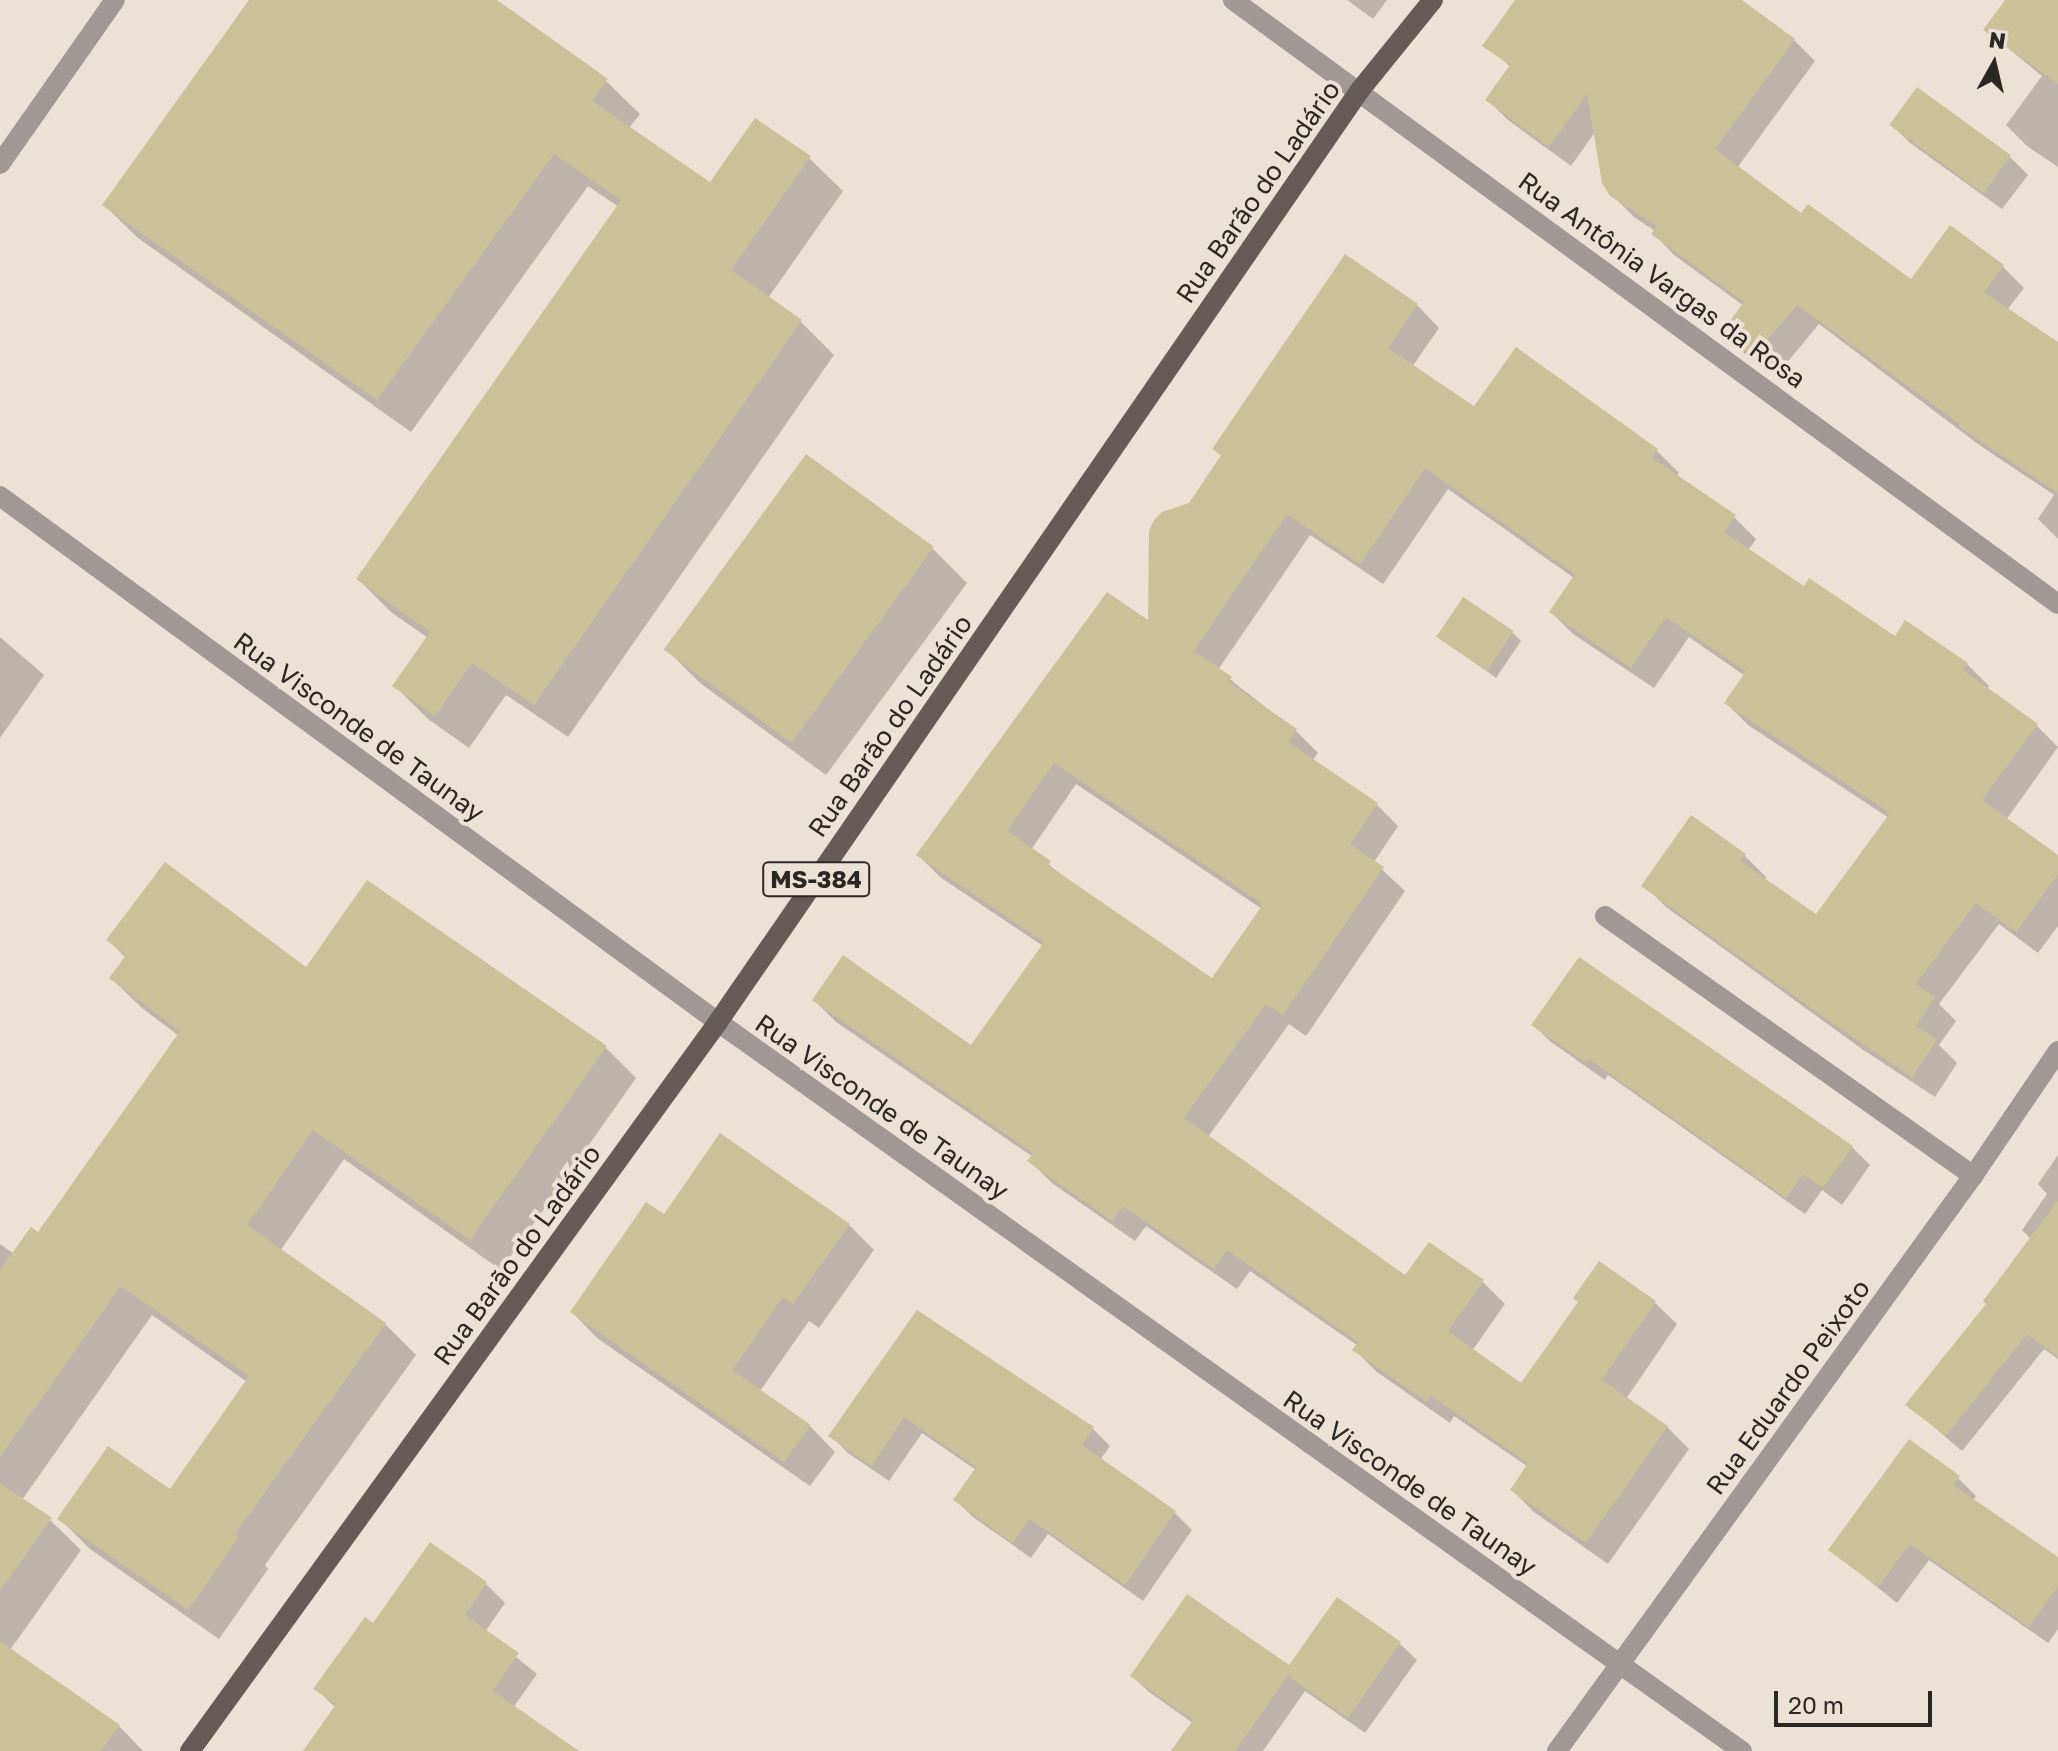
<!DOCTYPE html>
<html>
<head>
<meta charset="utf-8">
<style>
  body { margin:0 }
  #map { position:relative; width:2058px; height:1751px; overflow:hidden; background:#ece1d5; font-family:"Golos Text",sans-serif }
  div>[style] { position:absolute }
  .shadow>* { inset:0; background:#0003 }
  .building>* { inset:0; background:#cbc199; transform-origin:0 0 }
  .minor>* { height:20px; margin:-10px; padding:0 10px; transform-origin:10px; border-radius:10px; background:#9f9895 }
  .tertiary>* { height:20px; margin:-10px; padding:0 10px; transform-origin:10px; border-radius:10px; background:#9f9895 }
  .primary>* { height:20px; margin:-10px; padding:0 10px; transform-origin:10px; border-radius:10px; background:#665b56 }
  span { translate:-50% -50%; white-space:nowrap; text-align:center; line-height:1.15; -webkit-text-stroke:8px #ece1d5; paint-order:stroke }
  .shield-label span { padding:2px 6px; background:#ece1d5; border:2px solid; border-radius:6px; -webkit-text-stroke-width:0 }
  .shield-label { font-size:24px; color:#2b2723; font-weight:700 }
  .street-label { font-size:26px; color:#2b2723 }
  .north { position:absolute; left:1954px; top:24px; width:80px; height:80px; -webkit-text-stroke:6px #ece1d5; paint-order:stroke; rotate:8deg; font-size:22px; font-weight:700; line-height:32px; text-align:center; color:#2b2723 }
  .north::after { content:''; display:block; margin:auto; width:28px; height:36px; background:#2b2723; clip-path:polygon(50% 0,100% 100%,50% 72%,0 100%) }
  .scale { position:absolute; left:1774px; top:1691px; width:158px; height:36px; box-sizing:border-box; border:4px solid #2b2723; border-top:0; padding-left:10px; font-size:24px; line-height:28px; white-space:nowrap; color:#2b2723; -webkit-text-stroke:6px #ece1d5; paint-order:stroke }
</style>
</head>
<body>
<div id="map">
  <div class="shadow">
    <div style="clip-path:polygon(252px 0,493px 0,606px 81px,640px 114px,629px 128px,711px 185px,809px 158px,843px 191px,768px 298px,801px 322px,834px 355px,568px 737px,506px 695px,469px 748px,428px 719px,395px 686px,428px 638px,391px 612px,358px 579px,619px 207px,588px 186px,411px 432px,138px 238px,104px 205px)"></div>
    <div style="clip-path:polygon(1347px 0,1387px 0,1373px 19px)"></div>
    <div style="clip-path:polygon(1538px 0,1739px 0,1794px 40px,1815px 61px,1737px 168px,1802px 216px,1911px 282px,1951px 228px,2003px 267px,2024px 288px,2007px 310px,2058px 344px,2058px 539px,2038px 519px,2054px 495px,1982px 447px,1819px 324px,1776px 376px,1745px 354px,1724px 333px,1744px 306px,1674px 255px,1654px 234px,1655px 231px,1634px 217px,1612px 195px,1595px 132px,1571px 166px,1508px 120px,1487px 99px,1511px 68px,1498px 55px)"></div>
    <div style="clip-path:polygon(2008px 0,2058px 0,2058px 167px,2027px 146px,2006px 125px,2042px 76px,1986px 30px)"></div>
    <div style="clip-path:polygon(1892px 125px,2010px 157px,2028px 175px,2002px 209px,1910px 143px)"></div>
    <div style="clip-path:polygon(evenodd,1417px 305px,1439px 328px,1412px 367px,1474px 409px,1517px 350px,1657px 451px,1679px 473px,1676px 477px,1734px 517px,1756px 539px,1748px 551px,1804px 589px,1895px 638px,1967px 664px,1989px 686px,1987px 690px,2037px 726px,2058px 747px,2006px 820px,2058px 858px,2058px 926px,2038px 953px,1999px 924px,1939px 1004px,1956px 1021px,1939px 1045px,1957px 1063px,1935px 1097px,1862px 1049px,1666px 907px,1644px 885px,1744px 855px,1766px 877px,1764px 881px,1816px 917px,1889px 818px,1748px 725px,1726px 703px,1745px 676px,1689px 637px,1654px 688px,1573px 634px,1551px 612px,1574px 578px,1448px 489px,1383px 584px,1310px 535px,1218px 670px,1296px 731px,1318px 753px,1312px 761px,1376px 804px,1398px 826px,1374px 862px,1405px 891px,1306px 1036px,1289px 1024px,1208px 1137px,1406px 1278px,1429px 1244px,1483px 1282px,1505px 1304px,1472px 1351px,1522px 1386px,1654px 1302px,1677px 1324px,1626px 1399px,1667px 1427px,1689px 1449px,1608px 1564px,1534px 1512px,1512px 1490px,1528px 1467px,1454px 1416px,1450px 1423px,1377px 1372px,1355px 1350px,1358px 1346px,1250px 1271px,1237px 1289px,1146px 1226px,1135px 1241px,1052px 1183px,1030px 1161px,1033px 1157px,836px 1022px,814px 1000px,972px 1048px,1043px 946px,940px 877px,918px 855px,1150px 623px,1190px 505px,1223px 457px,1214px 449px,1417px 305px,1076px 784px,1262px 909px,1213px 981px,1071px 883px,1031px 850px,1076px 784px)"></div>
    <div style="clip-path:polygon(807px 457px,933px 549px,967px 583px,826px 775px,700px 683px,665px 648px)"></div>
    <div style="clip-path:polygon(1513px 633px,1521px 641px,1496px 678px,1439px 637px)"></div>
    <div style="clip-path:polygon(0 637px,44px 675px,0 738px)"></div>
    <div style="clip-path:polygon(108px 940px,306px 970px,606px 1048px,636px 1078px,501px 1270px,344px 1159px,280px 1251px,385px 1324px,416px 1355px,265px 1565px,268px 1569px,219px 1639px,90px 1549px,60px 1519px,170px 1492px,247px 1382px,152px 1315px,22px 1500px,50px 1520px,81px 1550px,10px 1650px,119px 1726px,143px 1751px,0 1751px,0 1244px,14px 1254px,38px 1235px,179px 1036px,142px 1008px,111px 978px,126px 958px)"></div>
    <div style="clip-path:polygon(1533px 1024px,1852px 1147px,1870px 1165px,1842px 1205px,1822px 1190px,1805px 1214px,1608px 1075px,1605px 1080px,1551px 1042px)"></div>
    <div style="clip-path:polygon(2058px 1155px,2058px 1359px,2044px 1349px,1962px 1451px,1908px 1405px,1988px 1304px,2031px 1239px,2022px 1230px,2047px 1194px,2038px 1184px)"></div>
    <div style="clip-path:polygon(664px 1217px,849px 1225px,874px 1250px,819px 1328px,809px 1321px,760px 1391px,810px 1426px,835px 1452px,810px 1486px,597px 1338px,572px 1312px)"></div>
    <div style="clip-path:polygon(918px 1313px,1093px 1429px,1110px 1446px,1100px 1460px,1175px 1513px,1192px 1530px,1143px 1601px,1048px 1534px,1031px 1558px,973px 1517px,955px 1500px,976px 1470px,922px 1433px,889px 1481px,848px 1453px,831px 1436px)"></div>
    <div style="clip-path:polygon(1958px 1478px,1976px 1496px,1973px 1501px,2058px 1560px,2058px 1629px,2048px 1643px,1929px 1560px,1897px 1603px,1831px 1550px)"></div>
    <div style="clip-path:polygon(430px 1545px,486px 1584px,505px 1603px,485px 1632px,537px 1674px,513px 1708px,576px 1751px,305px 1751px,336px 1708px,316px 1689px,373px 1625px)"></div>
    <div style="clip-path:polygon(1338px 1600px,1400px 1644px,1417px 1660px,1365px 1733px,1305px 1691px,1263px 1751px,1183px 1751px,1193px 1723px,1149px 1692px,1132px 1676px,1290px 1668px)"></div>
  </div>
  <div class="building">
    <div style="clip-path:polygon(249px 0,497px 0,608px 79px,592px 101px,710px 182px,755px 118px,811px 156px,731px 270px,802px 320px,534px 705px,472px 663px,435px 716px,392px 686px,430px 632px,356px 579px,621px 200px,554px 154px,377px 400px,102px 205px)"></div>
    <div style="clip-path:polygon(1515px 0,1742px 0,1795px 39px,1715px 149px,1801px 213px,1808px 204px,1911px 279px,1950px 225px,2004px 265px,1984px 292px,2058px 342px,2058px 493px,1958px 426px,1960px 424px,1797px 305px,1754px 356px,1721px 333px,1744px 302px,1651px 234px,1657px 226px,1610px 196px,1602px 183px,1587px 94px,1549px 147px,1485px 100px,1510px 65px,1482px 46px)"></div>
    <div style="clip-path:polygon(2005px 0,2058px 0,2058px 84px,1983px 30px)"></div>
    <div style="left:1917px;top:87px;width:116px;height:47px;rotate:36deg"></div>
    <div style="clip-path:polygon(evenodd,1345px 254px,1418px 304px,1388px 348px,1474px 406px,1516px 347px,1658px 449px,1652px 458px,1736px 515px,1724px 532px,1804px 586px,1809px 578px,1895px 636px,1905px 620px,1968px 663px,1963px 670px,2038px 724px,1982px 800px,2058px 855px,2058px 874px,2016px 932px,1976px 903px,1916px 984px,1935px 997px,1916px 1026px,1937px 1040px,1912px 1077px,1838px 1027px,1641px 886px,1691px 815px,1746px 854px,1740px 861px,1816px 914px,1890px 813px,1724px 703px,1746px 671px,1666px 617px,1631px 668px,1549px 612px,1575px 574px,1425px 468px,1360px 564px,1287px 514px,1194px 651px,1232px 677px,1228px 682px,1297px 729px,1288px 742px,1378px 803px,1350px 844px,1384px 867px,1283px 1015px,1266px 1004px,1184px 1118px,1405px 1275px,1429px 1242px,1484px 1280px,1448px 1331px,1521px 1383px,1578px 1302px,1573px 1298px,1599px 1261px,1656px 1301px,1602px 1380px,1668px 1426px,1586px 1543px,1510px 1490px,1528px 1463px,1431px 1396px,1427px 1402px,1352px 1350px,1358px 1342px,1227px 1250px,1214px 1269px,1123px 1206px,1112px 1221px,1027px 1161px,1033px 1153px,812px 1000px,843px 955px,971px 1045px,1044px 942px,916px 855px,1107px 592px,1148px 620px,1149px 531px,1154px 520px,1162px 512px,1189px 503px,1221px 455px,1212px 449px,1345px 254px,1054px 763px,1263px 904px,1212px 978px,1048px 865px,1051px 861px,1007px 831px,1054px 763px)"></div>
    <div style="left:806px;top:454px;width:158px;height:242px;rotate:36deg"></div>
    <div style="left:1463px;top:597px;width:61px;height:48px;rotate:34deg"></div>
    <div style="clip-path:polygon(165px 862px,306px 967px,367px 880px,607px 1046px,470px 1240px,313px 1130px,247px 1225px,386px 1323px,235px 1534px,239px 1537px,188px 1610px,57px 1519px,108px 1446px,170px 1489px,249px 1376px,121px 1286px,0 1457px,0 1270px,31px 1227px,38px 1232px,180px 1031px,109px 978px,126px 955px,106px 940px)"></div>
    <div style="clip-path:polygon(1579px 957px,1853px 1146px,1823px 1188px,1803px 1174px,1786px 1198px,1589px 1059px,1586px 1063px,1531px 1025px)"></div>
    <div style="clip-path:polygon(720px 1133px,850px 1224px,793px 1304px,783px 1297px,732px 1370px,811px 1425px,784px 1462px,570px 1312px,646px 1202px,664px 1214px)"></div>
    <div style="clip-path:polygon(2058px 1200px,2058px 1357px,2027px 1334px,1946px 1436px,1905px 1405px,1986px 1304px,1983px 1301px)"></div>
    <div style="clip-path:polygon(917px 1310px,1094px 1427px,1082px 1445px,1176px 1511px,1125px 1585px,1030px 1519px,1013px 1543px,953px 1500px,976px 1467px,904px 1417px,871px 1466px,828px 1436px)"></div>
    <div style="clip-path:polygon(1909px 1439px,1960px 1476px,1953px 1485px,2058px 1557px,2058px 1586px,2029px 1627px,1910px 1544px,1878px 1587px,1828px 1550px)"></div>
    <div style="clip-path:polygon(0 1483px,52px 1518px,0 1591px)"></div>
    <div style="clip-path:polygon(430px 1542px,487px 1582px,465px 1615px,519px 1653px,493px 1691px,579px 1751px,303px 1751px,336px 1704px,313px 1689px,365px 1617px,373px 1623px)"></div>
    <div style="clip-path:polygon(1187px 1594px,1289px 1665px,1337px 1597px,1401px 1642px,1348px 1718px,1288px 1676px,1235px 1751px,1171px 1751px,1193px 1720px,1130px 1676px)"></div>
    <div style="clip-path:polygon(0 1641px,120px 1725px,101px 1751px,0 1751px)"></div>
  </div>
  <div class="minor">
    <div style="left:1233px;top:0;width:1022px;rotate:36.21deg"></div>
    <div style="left:0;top:164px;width:200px;rotate:-55deg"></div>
    <div style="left:1605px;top:916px;width:451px;rotate:35.2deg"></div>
    <div style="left:718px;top:1022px;width:1257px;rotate:35.45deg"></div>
    <div style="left:1557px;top:1751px;width:710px;rotate:-54.12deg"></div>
    <div style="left:1973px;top:1176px;width:151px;rotate:-55.8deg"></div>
  </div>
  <div class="tertiary">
    <div style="left:0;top:496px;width:890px;rotate:36.23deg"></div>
  </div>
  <div class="primary">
    <div style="left:190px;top:1751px;width:900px;rotate:-54.08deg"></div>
    <div style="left:718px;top:1022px;width:1132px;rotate:-55.44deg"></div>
    <div style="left:1360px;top:90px;width:116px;rotate:-51deg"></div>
  </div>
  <div class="shield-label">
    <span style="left:816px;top:879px">MS-384</span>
  </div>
  <div class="street-label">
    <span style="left:1258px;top:192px;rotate:-55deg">Rua Barão do Ladário</span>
    <span style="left:1662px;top:280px;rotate:36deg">Rua Antônia Vargas da Rosa</span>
    <span style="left:890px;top:726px;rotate:-55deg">Rua Barão do Ladário</span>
    <span style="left:359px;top:727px;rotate:36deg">Rua Visconde de Taunay</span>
    <span style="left:882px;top:1107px;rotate:35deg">Rua Visconde de Taunay</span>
    <span style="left:517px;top:1255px;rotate:-54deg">Rua Barão do Ladário</span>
    <span style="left:1788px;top:1387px;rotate:-54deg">Rua Eduardo Peixoto</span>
    <span style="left:1410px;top:1483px;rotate:35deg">Rua Visconde de Taunay</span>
  </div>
  <div class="north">N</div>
  <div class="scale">20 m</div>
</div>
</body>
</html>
